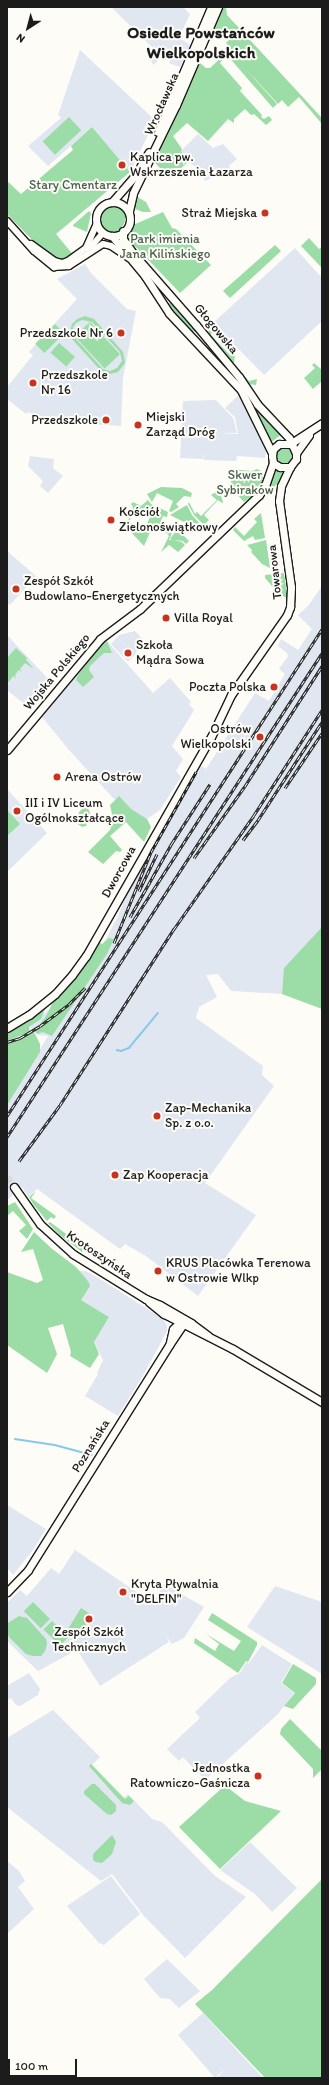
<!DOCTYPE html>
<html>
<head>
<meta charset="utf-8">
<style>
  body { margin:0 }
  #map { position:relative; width:329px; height:2085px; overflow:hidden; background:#fdfcf7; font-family:Itim,sans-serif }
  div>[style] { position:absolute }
  .built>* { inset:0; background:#e0e7f1 }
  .green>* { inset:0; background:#9cdca6; transform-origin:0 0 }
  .round { border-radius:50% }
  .stream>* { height:1.5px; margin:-0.75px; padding:0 0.75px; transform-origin:0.75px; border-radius:0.75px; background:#88c8e9 }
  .primary-tunnel>* { height:7px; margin-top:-3.5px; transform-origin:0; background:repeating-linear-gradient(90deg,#dbdad6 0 7px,transparent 0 10.5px) }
  .roads { filter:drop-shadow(1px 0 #1c1c1c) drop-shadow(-1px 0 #1c1c1c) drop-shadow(0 1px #1c1c1c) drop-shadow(0 -1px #1c1c1c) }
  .tertiary>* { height:6px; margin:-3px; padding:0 3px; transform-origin:3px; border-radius:3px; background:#fdfcf7 }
  .secondary>* { height:7px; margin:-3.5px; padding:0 3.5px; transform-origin:3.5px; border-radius:3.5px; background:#fdfcf7 }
  .secondary>.ring { margin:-3.5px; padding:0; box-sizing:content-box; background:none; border:7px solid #fdfcf7; border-radius:50% }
  .primary>* { height:7px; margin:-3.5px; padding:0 3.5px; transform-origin:3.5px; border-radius:3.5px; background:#fdfcf7 }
  .rail>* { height:3px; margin-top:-1.5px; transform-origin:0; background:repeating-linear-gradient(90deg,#fdfcf7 0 4.5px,#1c1c1c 0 9px); box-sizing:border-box; border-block:1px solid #1c1c1c }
  .dots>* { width:11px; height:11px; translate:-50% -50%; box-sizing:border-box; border:2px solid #fdfcf7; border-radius:50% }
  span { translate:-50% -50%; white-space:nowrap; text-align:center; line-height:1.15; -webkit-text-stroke:4px #fdfcf7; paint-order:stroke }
  .street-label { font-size:13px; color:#1c1c1c }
  .poi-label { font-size:13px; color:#1c1c1c }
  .left { translate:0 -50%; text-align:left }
  .right { translate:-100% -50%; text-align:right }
  .park-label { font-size:13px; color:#495f4c }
  .district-label { font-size:17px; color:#1c1c1c; font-weight:700 }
  .frame { position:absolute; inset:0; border:8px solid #1c1c1c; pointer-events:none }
  .north { position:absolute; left:8px; top:8px; width:40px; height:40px; -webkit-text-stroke:3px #fdfcf7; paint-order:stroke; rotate:216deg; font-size:11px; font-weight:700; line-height:16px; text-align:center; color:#1c1c1c }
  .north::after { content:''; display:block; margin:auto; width:14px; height:18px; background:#1c1c1c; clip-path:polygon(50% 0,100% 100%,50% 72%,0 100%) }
  .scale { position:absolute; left:8px; top:2059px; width:69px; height:18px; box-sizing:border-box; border:2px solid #1c1c1c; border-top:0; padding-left:5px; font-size:12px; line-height:14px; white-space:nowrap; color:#1c1c1c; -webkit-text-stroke:3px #fdfcf7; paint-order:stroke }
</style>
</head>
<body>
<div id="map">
  <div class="built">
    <div style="clip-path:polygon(111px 7px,183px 7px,190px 14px,179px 38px,191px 45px,180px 67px,169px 63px,174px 52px,167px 49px,154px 65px,151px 62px,158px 53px)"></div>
    <div style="clip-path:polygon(80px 50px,157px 122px,149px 133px,130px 172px,92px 127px,48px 166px,28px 146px,61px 118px,58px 115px)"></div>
    <div style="clip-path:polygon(198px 134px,213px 148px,223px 144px,237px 159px,229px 166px,233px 175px,225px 178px,223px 173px,205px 181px,198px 169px,186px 160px,181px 151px)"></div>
    <div style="clip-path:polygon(295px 248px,322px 278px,322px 321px,264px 375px,213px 323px)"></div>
    <div style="clip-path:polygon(85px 264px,91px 273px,127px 309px,136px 311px,123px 378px,121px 426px,42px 421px,28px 412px,26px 414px,7px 399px,7px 387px,33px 355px,29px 352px,77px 299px,57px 279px)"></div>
    <div style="clip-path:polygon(240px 394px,266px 450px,265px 458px,237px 456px,236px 461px,204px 460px,203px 453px,203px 459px,180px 458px,183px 401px,216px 400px,233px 418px,237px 433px,217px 434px,238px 434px,235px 417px,225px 408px)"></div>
    <div style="clip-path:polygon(30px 456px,54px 459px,53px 468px,63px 476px,48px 493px,40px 486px,43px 481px,28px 466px)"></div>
    <div style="clip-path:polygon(7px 551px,36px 576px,10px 605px,7px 603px)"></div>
    <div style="clip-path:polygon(322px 586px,322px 927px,310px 941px,283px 984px,282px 994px,231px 991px,218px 974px,206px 975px,217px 997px,199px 1007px,196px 1018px,263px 1066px,262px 1075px,274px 1086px,205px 1183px,256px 1215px,198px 1296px,146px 1256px,125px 1244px,120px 1249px,37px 1189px,28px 1197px,22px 1187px,7px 1200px,7px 1102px,48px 1036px,38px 1035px,28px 1025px,73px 992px,91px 968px,117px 918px,133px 880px,198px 764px,206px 769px,255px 693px,269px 701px,285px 674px,279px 669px,288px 656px,287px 653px,278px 646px,281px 639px,298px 650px,312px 629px,298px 615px,308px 606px)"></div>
    <div style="clip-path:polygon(135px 631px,146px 643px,128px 662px,111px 644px,119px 635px)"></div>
    <div style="clip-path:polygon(7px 635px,52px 683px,29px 711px,23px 703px,7px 690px)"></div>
    <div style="clip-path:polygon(106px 640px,153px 693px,170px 678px,191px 702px,189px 704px,194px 710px,172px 746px,183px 759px,176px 771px,181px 777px,160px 810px,147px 819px,145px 820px,113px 798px,69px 750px,42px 717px)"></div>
    <div style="clip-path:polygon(7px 789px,47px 833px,7px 872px)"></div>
    <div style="clip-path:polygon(79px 1271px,86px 1271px,105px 1282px,163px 1319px,167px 1325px,167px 1331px,144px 1374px,118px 1416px,85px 1396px,98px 1374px,97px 1373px,103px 1360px,94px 1342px,109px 1317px,81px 1300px,88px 1281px)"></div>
    <div style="clip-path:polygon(7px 1505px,46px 1529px,33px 1550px,13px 1575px,7px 1568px)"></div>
    <div style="clip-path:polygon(75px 1550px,145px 1598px,152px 1604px,164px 1584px,204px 1607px,184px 1638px,172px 1644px,166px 1636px,169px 1642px,100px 1686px,77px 1650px,38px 1671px,7px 1641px,7px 1603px,20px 1590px,27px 1596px,51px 1568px,59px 1574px)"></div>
    <div style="clip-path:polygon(275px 1586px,322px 1602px,322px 1674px,247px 1627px)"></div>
    <div style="clip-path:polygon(262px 1645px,292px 1664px,281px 1683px,294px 1693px,278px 1714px,205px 1780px,183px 1757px,179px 1761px,167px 1749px,200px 1718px,195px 1712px,230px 1678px,240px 1673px,246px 1662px,249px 1663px)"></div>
    <div style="clip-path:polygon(29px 1673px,40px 1689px,38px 1695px,20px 1706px,16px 1705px,11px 1698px,7px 1701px,7px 1686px)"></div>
    <div style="clip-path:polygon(53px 1710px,100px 1757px,92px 1765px,123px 1798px,128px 1794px,152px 1819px,162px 1822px,215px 1876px,246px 1897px,185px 1958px,144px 1916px,112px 1874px,101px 1881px,7px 1807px,7px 1738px)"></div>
    <div style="clip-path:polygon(250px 1842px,297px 1888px,272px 1912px,255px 1894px,220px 1870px)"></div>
    <div style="clip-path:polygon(7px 1861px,19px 1871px,25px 1881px,18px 1887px,34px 1909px,7px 1934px)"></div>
    <div style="clip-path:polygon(111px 1876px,140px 1914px,104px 1945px,99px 1943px,67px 1906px)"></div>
    <div style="clip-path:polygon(167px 1959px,200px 1991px,179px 2008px,170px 1999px,160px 1998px,144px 1979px)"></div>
    <div style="clip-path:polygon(203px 2013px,246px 2060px,263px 2078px,217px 2078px,226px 2068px,215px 2078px,178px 2035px)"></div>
  </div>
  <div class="green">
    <div style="clip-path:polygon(222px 7px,226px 7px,227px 15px,322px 118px,322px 124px,299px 97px,288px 107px,282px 100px,278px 104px,245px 68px,277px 104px,273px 108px,227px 55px,220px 63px,242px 88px,240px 91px,262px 115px,261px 117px,264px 119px,269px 116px,272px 120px,266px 125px,254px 114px,251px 115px,245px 109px,234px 119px,234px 123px,228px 119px,208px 141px,187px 123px,173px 136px,182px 149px,181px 151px,188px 162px,170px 178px,154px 162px,198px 61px,206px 68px,210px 68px,228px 51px,227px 49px,229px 47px,226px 43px,229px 40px,222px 32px,216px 38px,211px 33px)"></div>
    <div style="left:69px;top:117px;width:18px;height:36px;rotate:47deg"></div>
    <div style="clip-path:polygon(92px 127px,130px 172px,56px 234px,74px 256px,65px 261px,57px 260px,42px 250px,7px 214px,7px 181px,21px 194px,73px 150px,71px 146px)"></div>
    <div style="clip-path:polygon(134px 195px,146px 202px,151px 212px,143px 212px,135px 209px,133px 206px)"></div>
    <div style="clip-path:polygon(114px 204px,123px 208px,126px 216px,124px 224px,119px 231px,115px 233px,105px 230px,100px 221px,103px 211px)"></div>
    <div style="clip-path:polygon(89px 211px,91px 213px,87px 232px,73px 226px,73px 225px)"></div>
    <div style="clip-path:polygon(163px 212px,172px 228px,176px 229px,211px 265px,180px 293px,137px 248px,127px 241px,127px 234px,133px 225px)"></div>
    <div style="clip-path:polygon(309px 238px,319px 249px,322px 247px,322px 268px,301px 246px)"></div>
    <div style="clip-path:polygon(275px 245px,281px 251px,230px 298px,223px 291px)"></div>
    <div style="clip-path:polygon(171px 302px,181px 315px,197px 332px,190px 331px,166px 306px)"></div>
    <div style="clip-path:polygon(evenodd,85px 316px,94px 319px,123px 352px,125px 363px,118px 372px,110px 374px,101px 371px,71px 338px,70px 330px,72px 324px,77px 319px,85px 316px,82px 320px,92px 322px,120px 352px,122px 361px,117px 368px,110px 371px,103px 369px,75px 338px,73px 327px,76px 323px,82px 320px)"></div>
    <div style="left:90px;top:322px;width:44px;height:21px;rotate:47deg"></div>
    <div style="left:55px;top:324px;width:13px;height:28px;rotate:45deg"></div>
    <div style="clip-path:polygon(209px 330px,212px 332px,211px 335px,231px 356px,233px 353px,235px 354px,234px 364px,249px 381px,257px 379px,256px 385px,248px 384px,208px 334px)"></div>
    <div style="left:59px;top:343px;width:21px;height:13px;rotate:41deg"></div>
    <div style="clip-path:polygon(314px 363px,322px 370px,322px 381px,313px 389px,304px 378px,315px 368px,312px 365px)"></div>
    <div style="clip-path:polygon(252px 403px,282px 434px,270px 443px)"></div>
    <div class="round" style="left:277px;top:448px;width:16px;height:16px"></div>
    <div style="clip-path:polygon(228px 469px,252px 471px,257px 469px,261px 471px,263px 474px,262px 484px,254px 496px,252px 496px,244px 502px,233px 490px)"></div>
    <div style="clip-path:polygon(278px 470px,285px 471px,280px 481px,272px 489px,264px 492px,272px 474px)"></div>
    <div style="clip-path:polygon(161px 487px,182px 488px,192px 493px,191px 497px,184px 496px,176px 504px,179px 507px,171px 512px,169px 511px,173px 501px,157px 493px,152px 502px,147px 494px)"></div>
    <div style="clip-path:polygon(219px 490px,223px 502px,222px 503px,218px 500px,204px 515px,209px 520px,204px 525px,194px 515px,188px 504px,189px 502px,195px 514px,197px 512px,201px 516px,217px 500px,211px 495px)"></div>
    <div style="clip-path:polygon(148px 500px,151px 504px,168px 512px,167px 517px,163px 516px,160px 523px,163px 525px,161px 529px,156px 532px,145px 528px,150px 517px,134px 510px,129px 522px,150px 532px,144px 546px,128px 529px,131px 526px,128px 521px,133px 507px,131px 504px,133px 502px,141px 506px)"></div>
    <div style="clip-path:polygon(187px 505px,192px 515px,202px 526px,197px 531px,189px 525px,184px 536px,189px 541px,186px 544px,183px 541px,174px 540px,182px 542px,185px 545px,178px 552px,169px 545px,161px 552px,169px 536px,163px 530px,165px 527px,173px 531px,169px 540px,172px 540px,170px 539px,175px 532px,181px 534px,186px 523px,170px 515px)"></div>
    <div style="clip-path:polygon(261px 513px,265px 538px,255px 540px,253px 536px,244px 541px,233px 530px,235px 527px,244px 536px,257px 522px,254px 519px)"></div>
    <div style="clip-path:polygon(266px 540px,270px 568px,262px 564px,251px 552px,252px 550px,247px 545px)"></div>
    <div style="clip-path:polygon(284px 573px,287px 594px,287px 598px,279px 594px,265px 578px,265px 575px)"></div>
    <div style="clip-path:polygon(106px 639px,112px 653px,104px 653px,90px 666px,89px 670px,94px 677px,83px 687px,76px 680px,78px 675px)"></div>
    <div style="clip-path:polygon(16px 648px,27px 658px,26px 660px,34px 669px,25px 663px,20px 669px,22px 672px,19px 670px,15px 675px,16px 678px,13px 676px,9px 682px,7px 680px,7px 658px)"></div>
    <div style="clip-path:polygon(119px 796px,131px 809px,147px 819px,151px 827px,144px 842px,126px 822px,110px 836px,122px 850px,120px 852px,116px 851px,103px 864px,88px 852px,110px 830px,113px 819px,110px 805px)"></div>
    <div style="clip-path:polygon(83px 808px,88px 808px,90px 813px,86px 826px,82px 827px,78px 824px,77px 819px,79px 812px)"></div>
    <div style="clip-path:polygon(7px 810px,20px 824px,7px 836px)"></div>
    <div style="clip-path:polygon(322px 927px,322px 1009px,282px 994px,284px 968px)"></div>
    <div style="clip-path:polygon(109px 938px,114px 939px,107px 954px,52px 1036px,43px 1032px,37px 1034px,35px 1031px,46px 1016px,54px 1000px,76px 977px,99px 942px,102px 944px)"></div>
    <div style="clip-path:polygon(46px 1007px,41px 1019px,29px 1027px,30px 1032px,7px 1041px,7px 1032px,23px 1024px)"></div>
    <div style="clip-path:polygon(34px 1032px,40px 1044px,40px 1052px,7px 1105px,7px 1043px)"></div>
    <div style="clip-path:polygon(36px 1191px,31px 1198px,56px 1216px,54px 1219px,51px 1217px,47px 1221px,33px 1204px,29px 1197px)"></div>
    <div style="clip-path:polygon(15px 1202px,33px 1229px,27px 1239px,19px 1231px,26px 1225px,13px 1211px,8px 1215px,7px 1214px,7px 1206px)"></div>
    <div style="clip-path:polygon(50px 1222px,84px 1247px,86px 1245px,82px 1252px,60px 1235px,48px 1223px)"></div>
    <div style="clip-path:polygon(34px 1232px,51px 1248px,76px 1267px,88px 1281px,90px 1286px,81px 1300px,109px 1317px,94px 1342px,99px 1354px,90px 1368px,70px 1356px,71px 1352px,63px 1324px,48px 1328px,57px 1354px,47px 1373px,7px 1345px,7px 1272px,37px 1283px,43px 1280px,33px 1249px,21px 1252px)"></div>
    <div style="left:33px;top:1602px;width:24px;height:13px;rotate:45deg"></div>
    <div style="left:81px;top:1608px;width:13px;height:27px;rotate:32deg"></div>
    <div style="clip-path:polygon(212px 1613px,257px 1642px,257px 1645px,248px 1662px,246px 1661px,238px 1673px,194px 1643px,195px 1638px,215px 1651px,219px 1644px,206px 1634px,234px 1651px,241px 1641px,208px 1620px)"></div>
    <div style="clip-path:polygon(19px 1616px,27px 1618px,46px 1639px,47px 1644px,45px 1651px,41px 1656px,33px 1656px,26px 1654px,9px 1637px,7px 1631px,8px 1623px)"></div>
    <div style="left:52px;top:1621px;width:23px;height:12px;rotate:45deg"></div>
    <div style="clip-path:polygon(293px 1664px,316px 1678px,316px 1684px,293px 1709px,284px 1706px,295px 1693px,282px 1683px)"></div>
    <div style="clip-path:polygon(290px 1719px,322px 1751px,322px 1769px,313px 1778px,313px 1769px,280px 1734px,281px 1729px)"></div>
    <div style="clip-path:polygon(91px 1764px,125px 1799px,129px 1796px,134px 1801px,130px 1805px,122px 1803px,89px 1766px)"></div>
    <div style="clip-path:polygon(92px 1784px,95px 1784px,116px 1805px,116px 1811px,111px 1815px,107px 1814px,84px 1794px,84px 1791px)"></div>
    <div style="clip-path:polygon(227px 1787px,245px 1801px,281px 1811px,220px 1869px,179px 1827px,222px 1788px)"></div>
    <div style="clip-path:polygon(112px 1835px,116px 1842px,112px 1854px,102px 1863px,96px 1862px,93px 1860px,93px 1854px)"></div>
    <div style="clip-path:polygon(322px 1879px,322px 2078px,265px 2078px,195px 2004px,212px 1990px)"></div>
  </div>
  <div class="stream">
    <div style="left:117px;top:1050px;width:4px;rotate:14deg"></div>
    <div style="left:121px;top:1051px;width:9px;rotate:-21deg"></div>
    <div style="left:129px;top:1048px;width:45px;rotate:-50.4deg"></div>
    <div style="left:15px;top:1439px;width:40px;rotate:8.5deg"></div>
    <div style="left:55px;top:1445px;width:38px;rotate:15deg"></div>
  </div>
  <div class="primary-tunnel">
    <div style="left:7px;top:1176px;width:13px;rotate:58deg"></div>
  </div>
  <div class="roads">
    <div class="tertiary">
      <div style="left:7px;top:221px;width:40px;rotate:48deg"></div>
      <div style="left:34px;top:251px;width:26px;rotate:39deg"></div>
      <div style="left:54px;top:267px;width:15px;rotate:-4deg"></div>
      <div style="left:69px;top:266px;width:40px;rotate:-32.9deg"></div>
      <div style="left:103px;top:244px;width:8px;rotate:14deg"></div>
      <div style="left:111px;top:246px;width:22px;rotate:34deg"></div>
      <div style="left:31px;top:244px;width:29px;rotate:36deg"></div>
      <div style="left:54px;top:261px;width:8px;rotate:14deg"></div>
      <div style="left:62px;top:263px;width:6px;rotate:-18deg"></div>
      <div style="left:68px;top:261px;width:22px;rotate:-36deg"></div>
      <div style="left:86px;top:248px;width:27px;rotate:-66deg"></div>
      <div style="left:89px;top:249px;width:21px;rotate:-49deg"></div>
    </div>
    <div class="secondary">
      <div style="left:158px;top:132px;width:136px;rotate:-67deg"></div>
      <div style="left:112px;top:202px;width:33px;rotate:-49deg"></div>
      <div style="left:134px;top:177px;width:29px;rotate:-59deg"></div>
      <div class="ring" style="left:96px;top:202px;width:27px;height:27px"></div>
      <div style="left:129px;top:211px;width:18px;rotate:-77deg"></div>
      <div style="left:133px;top:193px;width:98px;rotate:-64deg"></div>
      <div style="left:176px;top:105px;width:107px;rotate:-66.8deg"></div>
      <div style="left:123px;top:231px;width:8px;rotate:90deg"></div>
      <div style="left:123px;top:239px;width:16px;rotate:55deg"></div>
      <div style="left:132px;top:252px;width:97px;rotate:48.8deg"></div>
      <div style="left:196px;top:325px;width:67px;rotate:50.4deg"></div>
      <div style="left:239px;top:377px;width:32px;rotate:56deg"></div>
      <div style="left:257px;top:404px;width:47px;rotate:46.7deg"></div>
      <div style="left:289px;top:438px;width:17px;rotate:65deg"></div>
      <div style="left:296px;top:453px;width:6px;rotate:90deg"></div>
      <div style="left:296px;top:459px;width:10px;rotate:127deg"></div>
      <div style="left:290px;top:467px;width:10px;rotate:180deg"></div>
      <div style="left:280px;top:467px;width:8px;rotate:-150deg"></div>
      <div style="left:273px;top:463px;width:7px;rotate:-98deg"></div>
      <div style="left:272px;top:456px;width:7px;rotate:-82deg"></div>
      <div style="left:273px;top:449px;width:8px;rotate:-40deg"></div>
      <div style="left:279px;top:444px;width:11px"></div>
      <div style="left:112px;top:236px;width:52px;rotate:50.5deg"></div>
      <div style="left:145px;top:276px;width:44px;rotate:57deg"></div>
      <div style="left:169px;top:313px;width:105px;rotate:46.9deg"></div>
      <div style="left:241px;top:390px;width:70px;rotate:63.8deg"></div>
      <div style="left:290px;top:444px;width:38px;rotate:-33deg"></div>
      <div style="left:296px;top:453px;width:22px;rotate:-54deg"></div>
      <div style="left:7px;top:750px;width:145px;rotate:-50deg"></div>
      <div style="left:100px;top:639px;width:50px;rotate:-36.9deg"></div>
      <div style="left:140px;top:609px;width:165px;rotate:-43.8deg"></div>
      <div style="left:259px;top:495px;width:14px;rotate:-60deg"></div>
      <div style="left:266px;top:483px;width:21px;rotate:-71deg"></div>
      <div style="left:7px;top:1028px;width:26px;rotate:-31deg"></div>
      <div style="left:29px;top:1015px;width:33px;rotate:-39deg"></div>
      <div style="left:55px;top:994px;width:25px;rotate:-48deg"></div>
      <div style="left:72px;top:975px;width:24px;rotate:-54deg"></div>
      <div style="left:86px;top:956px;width:252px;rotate:-60.3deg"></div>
      <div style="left:211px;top:737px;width:47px;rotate:-64.5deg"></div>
      <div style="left:231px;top:695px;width:98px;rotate:-55deg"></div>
      <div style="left:287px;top:615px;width:9px;rotate:-69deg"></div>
      <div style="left:290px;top:607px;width:20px;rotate:-87deg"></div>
      <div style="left:291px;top:587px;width:87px;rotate:-97.9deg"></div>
      <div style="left:279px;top:501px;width:15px;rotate:-82deg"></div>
      <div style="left:281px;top:486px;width:21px;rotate:-65deg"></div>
      <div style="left:170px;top:1342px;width:13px;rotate:-77deg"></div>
      <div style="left:173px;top:1329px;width:10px;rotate:-45deg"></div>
      <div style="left:180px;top:1322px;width:6px;rotate:-9deg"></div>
      <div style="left:7px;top:1592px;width:30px;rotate:-46deg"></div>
      <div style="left:28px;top:1570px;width:266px;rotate:-57.9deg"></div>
      <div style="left:169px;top:1345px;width:30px;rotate:-56deg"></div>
    </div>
    <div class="primary">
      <div style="left:14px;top:1187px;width:45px;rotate:54.9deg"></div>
      <div style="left:40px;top:1224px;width:45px;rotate:42.3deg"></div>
      <div style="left:73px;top:1254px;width:86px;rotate:31.7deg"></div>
      <div style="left:146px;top:1299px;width:15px;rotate:23deg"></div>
      <div style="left:160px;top:1305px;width:36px;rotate:30deg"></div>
      <div style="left:191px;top:1323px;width:21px;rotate:37deg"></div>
      <div style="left:149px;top:1302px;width:19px;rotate:39deg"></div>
      <div style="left:164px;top:1314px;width:77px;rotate:26.9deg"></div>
      <div style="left:233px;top:1349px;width:104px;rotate:30.8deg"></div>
    </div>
  </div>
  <div class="rail">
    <div style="left:285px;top:788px;width:66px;rotate:-56.1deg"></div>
    <div style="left:243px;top:840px;width:25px;rotate:-53deg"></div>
    <div style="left:258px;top:820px;width:117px;rotate:-56.9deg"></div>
    <div style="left:194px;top:858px;width:88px;rotate:-54.7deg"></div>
    <div style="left:245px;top:786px;width:143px;rotate:-57.3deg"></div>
    <div style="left:139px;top:891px;width:41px;rotate:-64.1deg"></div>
    <div style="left:130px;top:917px;width:85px;rotate:-60.4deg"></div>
    <div style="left:172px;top:843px;width:70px;rotate:-57.2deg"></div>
    <div style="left:114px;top:943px;width:98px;rotate:-67.9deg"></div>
    <div style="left:151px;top:852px;width:92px;rotate:-60.6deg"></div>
    <div style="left:7px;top:1042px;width:14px;rotate:-17deg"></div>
    <div style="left:20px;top:1038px;width:23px;rotate:-31deg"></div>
    <div style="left:40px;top:1026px;width:36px;rotate:-37deg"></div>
    <div style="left:69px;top:1004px;width:23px;rotate:-45deg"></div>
    <div style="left:7px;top:1116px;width:580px;rotate:-57.1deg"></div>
    <div style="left:7px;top:1137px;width:577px;rotate:-56.94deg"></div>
    <div style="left:19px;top:1161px;width:69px;rotate:-53.8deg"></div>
    <div style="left:60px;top:1105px;width:210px;rotate:-57.1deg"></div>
    <div style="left:174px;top:929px;width:139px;rotate:-54.9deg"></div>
    <div style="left:254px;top:815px;width:125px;rotate:-57.1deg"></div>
  </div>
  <div class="dots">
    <div style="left:122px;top:165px;background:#c8321e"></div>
    <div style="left:265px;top:213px;background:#c8321e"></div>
    <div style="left:121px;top:333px;background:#c8321e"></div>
    <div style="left:33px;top:383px;background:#c8321e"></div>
    <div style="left:106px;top:420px;background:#c8321e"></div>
    <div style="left:138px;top:425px;background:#c8321e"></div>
    <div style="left:111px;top:520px;background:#c8321e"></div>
    <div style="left:16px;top:589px;background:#c8321e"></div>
    <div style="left:166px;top:618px;background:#c8321e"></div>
    <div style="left:128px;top:653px;background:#c8321e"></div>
    <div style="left:274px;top:687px;background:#c8321e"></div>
    <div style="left:260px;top:737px;background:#c8321e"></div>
    <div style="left:57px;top:777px;background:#c8321e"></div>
    <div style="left:17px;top:811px;background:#c8321e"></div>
    <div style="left:157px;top:1116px;background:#c8321e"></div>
    <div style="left:115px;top:1175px;background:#c8321e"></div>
    <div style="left:158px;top:1271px;background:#c8321e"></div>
    <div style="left:123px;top:1592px;background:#c8321e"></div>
    <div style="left:89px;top:1619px;background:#c8321e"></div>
    <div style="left:258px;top:1776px;background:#c8321e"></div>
  </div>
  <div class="street-label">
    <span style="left:162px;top:104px;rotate:-66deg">Wrocławska</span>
    <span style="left:216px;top:329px;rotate:50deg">Głogowska</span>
    <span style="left:275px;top:572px;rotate:-96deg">Towarowa</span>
    <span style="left:57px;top:672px;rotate:-50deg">Wojska Polskiego</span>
    <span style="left:119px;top:872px;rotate:-61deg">Dworcowa</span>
    <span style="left:99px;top:1255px;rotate:34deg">Krotoszyńska</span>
    <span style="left:91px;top:1446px;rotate:-58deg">Poznańska</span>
  </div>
  <div class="poi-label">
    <span class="left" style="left:130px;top:165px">Kaplica pw.<br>Wskrzeszenia Łazarza</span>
    <span class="right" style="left:257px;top:213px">Straż Miejska</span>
    <span class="right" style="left:113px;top:333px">Przedszkole Nr 6</span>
    <span class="left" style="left:41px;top:383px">Przedszkole<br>Nr 16</span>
    <span class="left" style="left:146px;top:425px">Miejski<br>Zarząd Dróg</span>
    <span class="right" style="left:98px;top:420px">Przedszkole</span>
    <span class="left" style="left:119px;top:520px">Kościół<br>Zielonoświątkowy</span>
    <span class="left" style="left:24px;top:589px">Zespół Szkół<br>Budowlano-Energetycznych</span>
    <span class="left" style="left:174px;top:618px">Villa Royal</span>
    <span class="left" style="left:136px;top:653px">Szkoła<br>Mądra Sowa</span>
    <span class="right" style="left:266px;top:687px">Poczta Polska</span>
    <span class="right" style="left:251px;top:737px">Ostrów<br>Wielkopolski</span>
    <span class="left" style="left:65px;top:777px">Arena Ostrów</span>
    <span class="left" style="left:25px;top:811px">III i IV Liceum<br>Ogólnokształcące</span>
    <span class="left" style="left:165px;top:1116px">Zap-Mechanika<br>Sp. z o.o.</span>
    <span class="left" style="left:123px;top:1175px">Zap Kooperacja</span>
    <span class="left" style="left:166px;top:1271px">KRUS Placówka Terenowa<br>w Ostrowie Wlkp</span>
    <span class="left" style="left:131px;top:1592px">Kryta Pływalnia<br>"DELFIN"</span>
    <span style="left:89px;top:1640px">Zespół Szkół<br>Technicznych</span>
    <span class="right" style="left:250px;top:1776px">Jednostka<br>Ratowniczo-Gaśnicza</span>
  </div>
  <div class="park-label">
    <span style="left:73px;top:185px">Stary Cmentarz</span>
    <span style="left:165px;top:247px">Park imienia<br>Jana Kilińskiego</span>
    <span style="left:245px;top:483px">Skwer<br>Sybiraków</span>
  </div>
  <div class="district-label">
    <span style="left:201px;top:43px">Osiedle Powstańców<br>Wielkopolskich</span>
  </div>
  <div class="frame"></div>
  <div class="north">N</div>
  <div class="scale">100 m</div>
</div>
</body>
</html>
